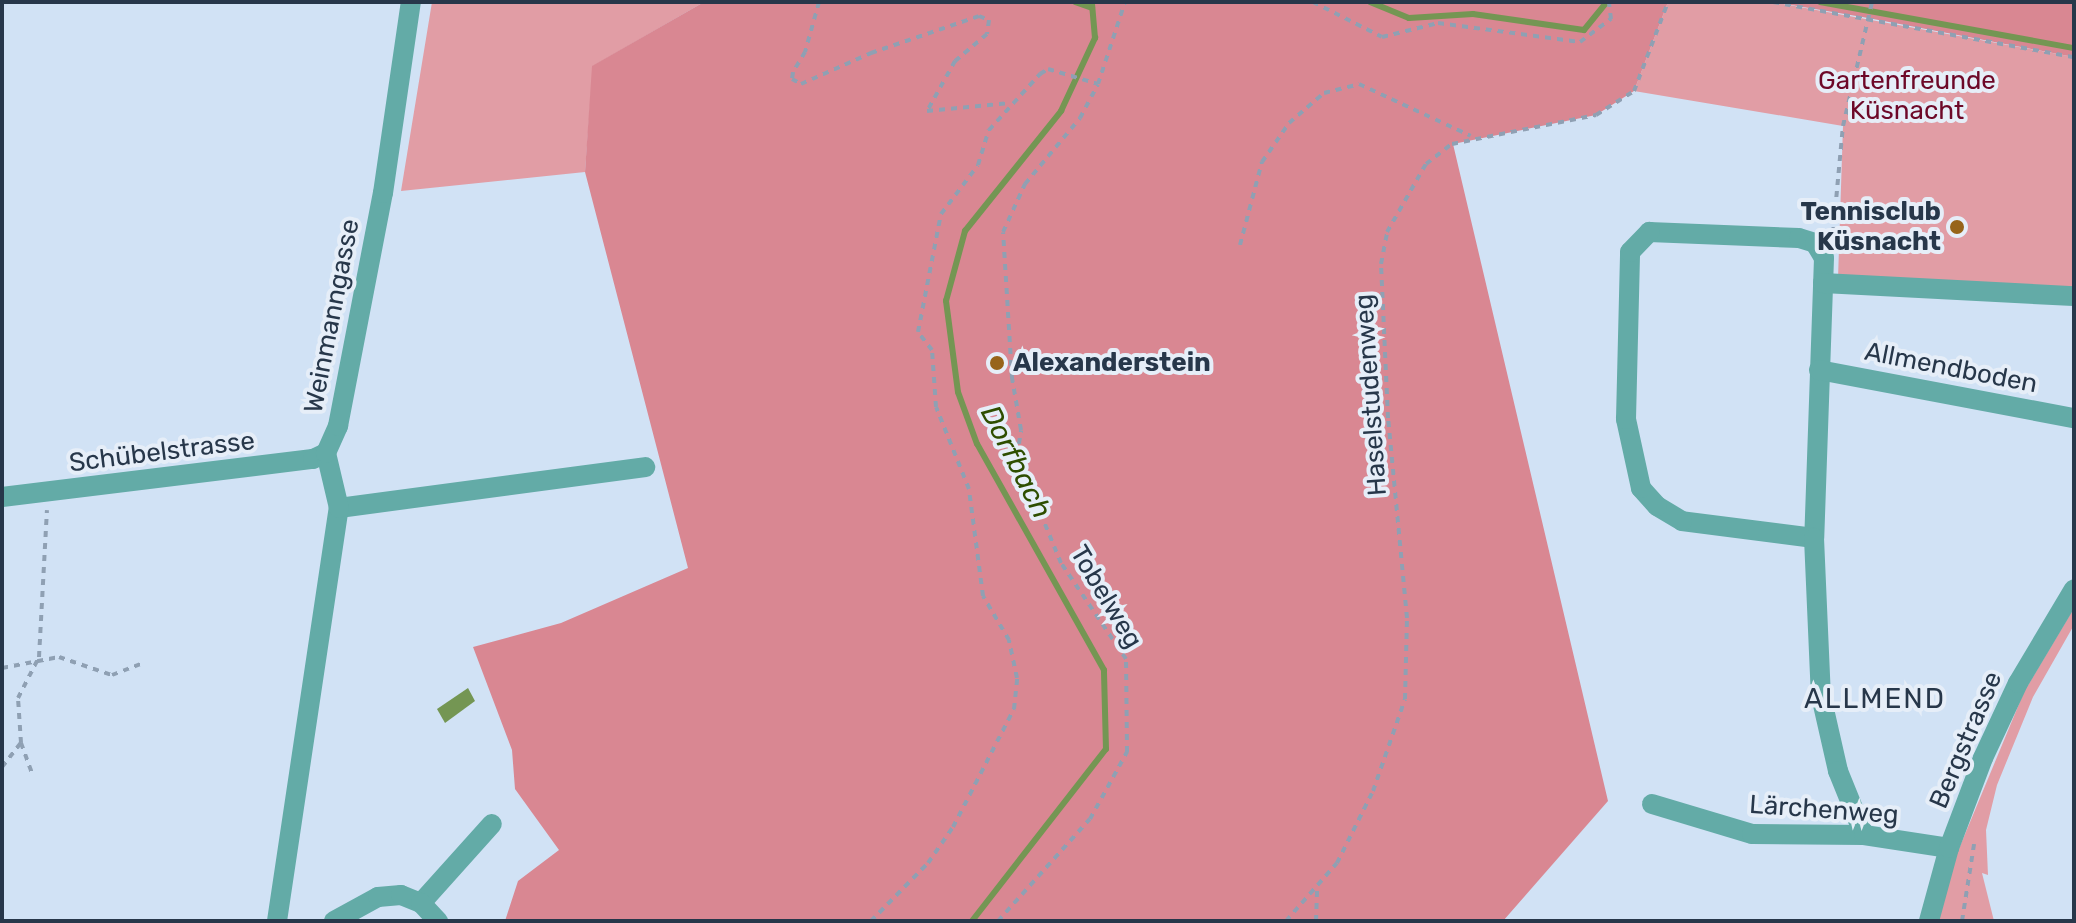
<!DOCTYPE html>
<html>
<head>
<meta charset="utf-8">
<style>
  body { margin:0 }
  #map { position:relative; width:2076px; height:923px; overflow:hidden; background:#d1e2f5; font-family:Rubik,sans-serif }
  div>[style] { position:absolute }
  .green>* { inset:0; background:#e19da5 }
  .forest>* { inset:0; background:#d98792 }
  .water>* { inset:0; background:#749653 }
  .stream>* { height:6px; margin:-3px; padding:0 3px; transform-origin:3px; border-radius:3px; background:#749653 }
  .path>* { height:4px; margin-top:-2px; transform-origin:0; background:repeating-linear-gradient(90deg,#8fa0b3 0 6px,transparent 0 12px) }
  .minor>* { height:20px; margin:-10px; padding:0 10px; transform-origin:10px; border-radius:10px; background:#63aba7 }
  .dots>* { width:22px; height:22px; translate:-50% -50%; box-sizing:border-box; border:4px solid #e6eef8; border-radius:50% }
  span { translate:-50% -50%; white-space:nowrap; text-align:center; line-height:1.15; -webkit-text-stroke:8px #e6eef8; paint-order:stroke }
  .park-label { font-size:26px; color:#6d0828 }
  .poi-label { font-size:26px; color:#27374a; font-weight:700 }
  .right { translate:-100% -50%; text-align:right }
  .left { translate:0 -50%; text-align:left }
  .street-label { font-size:26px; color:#27374a }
  .water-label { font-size:28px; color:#2e4e00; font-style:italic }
  .neighbourhood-label { font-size:28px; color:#27374a; letter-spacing:2px }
  .frame { position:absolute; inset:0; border:4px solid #27374a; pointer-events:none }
</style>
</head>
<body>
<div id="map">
  <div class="green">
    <div style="clip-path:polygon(432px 2px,704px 2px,593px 66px,585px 172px,401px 191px)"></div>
    <div style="clip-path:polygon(1668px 2px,1773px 2px,2074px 57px,2074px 290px,1838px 279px,1843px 126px,1634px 91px)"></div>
    <div style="clip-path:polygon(2074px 608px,2074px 625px,2033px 697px,1997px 785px,1986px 830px,1988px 875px,1982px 873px,1994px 921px,1929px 921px,2024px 692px)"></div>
  </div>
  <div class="forest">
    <div style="clip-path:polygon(704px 2px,1668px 2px,1634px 91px,1596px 115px,1453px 144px,1608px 801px,1503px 921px,505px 921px,518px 881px,559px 850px,515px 789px,512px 750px,473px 647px,561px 623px,688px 568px,585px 172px,592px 66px)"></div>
    <div style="clip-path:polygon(1773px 2px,2074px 2px,2074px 57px,1868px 18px)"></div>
  </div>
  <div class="water">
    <div style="clip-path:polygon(468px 688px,475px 701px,445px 723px,437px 709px)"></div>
  </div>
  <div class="stream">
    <div style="left:1075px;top:2px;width:18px;rotate:19deg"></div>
    <div style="left:1370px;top:2px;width:42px;rotate:22.3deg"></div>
    <div style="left:1409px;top:18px;width:64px;rotate:-3.6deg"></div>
    <div style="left:1473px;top:14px;width:112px;rotate:8.2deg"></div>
    <div style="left:1584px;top:30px;width:36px;rotate:-51deg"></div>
    <div style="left:1820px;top:2px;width:258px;rotate:10.3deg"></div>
    <div style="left:972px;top:921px;width:218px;rotate:-52.1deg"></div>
    <div style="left:1106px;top:749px;width:79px;rotate:-91.5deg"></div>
    <div style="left:1104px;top:670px;width:259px;rotate:-119.3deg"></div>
    <div style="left:977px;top:444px;width:55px;rotate:-110.1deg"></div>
    <div style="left:958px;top:392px;width:92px;rotate:-97.5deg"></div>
    <div style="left:946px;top:301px;width:73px;rotate:-74.8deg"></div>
    <div style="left:965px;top:231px;width:154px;rotate:-51.3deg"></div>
    <div style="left:1061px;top:111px;width:81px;rotate:-65deg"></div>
    <div style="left:1095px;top:38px;width:36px;rotate:-95deg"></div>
  </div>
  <div class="path">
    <div style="left:819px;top:2px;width:52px;rotate:105.6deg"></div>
    <div style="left:805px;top:52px;width:23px;rotate:121deg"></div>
    <div style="left:793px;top:72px;width:7px;rotate:98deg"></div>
    <div style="left:792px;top:79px;width:10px;rotate:29deg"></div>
    <div style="left:801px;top:84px;width:77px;rotate:-23.9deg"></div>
    <div style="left:871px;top:53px;width:114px;rotate:-18.9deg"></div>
    <div style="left:979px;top:16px;width:11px;rotate:22deg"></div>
    <div style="left:989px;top:20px;width:14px;rotate:98deg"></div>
    <div style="left:987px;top:34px;width:42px;rotate:139.8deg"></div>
    <div style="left:955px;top:61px;width:57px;rotate:119.2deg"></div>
    <div style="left:927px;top:111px;width:83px;rotate:-5.5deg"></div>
    <div style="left:1313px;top:2px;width:77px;rotate:26.9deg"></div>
    <div style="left:1382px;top:37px;width:58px;rotate:-14deg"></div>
    <div style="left:1438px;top:23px;width:143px;rotate:7.6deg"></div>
    <div style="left:1580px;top:42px;width:39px;rotate:-37deg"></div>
    <div style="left:1611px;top:19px;width:17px;rotate:-97deg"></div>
    <div style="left:1773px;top:2px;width:306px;rotate:10.4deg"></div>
    <div style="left:1833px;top:233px;width:107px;rotate:-84.7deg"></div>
    <div style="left:1843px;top:126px;width:127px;rotate:-76.8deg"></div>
    <div style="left:1240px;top:245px;width:86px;rotate:-75.2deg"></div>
    <div style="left:1262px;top:162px;width:47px;rotate:-55.3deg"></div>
    <div style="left:1289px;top:123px;width:46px;rotate:-40.6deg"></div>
    <div style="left:1324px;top:93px;width:36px;rotate:-14deg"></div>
    <div style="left:1359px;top:84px;width:123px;rotate:24.9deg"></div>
    <div style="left:2px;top:668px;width:58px;rotate:-10.9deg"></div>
    <div style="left:59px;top:657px;width:56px;rotate:18.8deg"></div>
    <div style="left:112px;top:675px;width:33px;rotate:-21deg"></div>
    <div style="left:21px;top:743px;width:33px;rotate:70deg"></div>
    <div style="left:2px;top:767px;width:31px;rotate:-52deg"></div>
    <div style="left:21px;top:743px;width:45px;rotate:-93.8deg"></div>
    <div style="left:18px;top:698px;width:46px;rotate:-62.9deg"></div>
    <div style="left:39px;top:657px;width:147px;rotate:-86.9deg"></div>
    <div style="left:871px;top:921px;width:81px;rotate:-45.5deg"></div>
    <div style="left:928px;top:863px;width:44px;rotate:-55.2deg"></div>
    <div style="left:953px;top:827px;width:133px;rotate:-62.7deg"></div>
    <div style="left:1014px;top:709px;width:31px;rotate:-84deg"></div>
    <div style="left:1017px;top:678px;width:39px;rotate:-102deg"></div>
    <div style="left:1009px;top:640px;width:51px;rotate:-120.6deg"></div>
    <div style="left:983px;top:596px;width:108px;rotate:-97.5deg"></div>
    <div style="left:969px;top:489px;width:88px;rotate:-111.9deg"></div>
    <div style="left:936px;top:407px;width:57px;rotate:-94deg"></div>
    <div style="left:932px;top:350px;width:23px;rotate:-128deg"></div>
    <div style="left:918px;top:332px;width:120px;rotate:-79deg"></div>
    <div style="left:941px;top:214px;width:61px;rotate:-52.9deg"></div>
    <div style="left:978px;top:165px;width:37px;rotate:-73deg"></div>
    <div style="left:989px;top:130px;width:76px;rotate:-47.7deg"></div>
    <div style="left:1040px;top:74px;width:9px;rotate:-32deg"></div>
    <div style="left:1048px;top:69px;width:52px;rotate:16.7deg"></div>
    <div style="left:998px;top:921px;width:137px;rotate:-48deg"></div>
    <div style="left:1090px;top:819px;width:77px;rotate:-61.1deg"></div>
    <div style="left:1127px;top:752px;width:93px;rotate:-90.6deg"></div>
    <div style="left:1126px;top:659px;width:116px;rotate:-124.1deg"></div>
    <div style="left:1061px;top:563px;width:116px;rotate:-112.4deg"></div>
    <div style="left:1017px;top:456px;width:26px;rotate:-81deg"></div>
    <div style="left:1021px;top:430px;width:53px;rotate:-99.8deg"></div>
    <div style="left:1012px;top:378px;width:146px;rotate:-93.5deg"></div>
    <div style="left:1003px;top:232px;width:53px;rotate:-65.4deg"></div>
    <div style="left:1025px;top:184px;width:86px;rotate:-50.2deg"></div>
    <div style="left:1080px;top:118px;width:38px;rotate:-62deg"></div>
    <div style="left:1098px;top:84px;width:86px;rotate:-71.8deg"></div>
    <div style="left:1286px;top:921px;width:77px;rotate:-48.7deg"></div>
    <div style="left:1337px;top:863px;width:80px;rotate:-63.4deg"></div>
    <div style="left:1373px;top:791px;width:97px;rotate:-70.8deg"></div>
    <div style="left:1405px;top:699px;width:81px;rotate:-88.6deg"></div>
    <div style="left:1407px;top:618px;width:201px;rotate:-95.4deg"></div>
    <div style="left:1388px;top:418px;width:154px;rotate:-92.6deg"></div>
    <div style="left:1381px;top:264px;width:33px;rotate:-79deg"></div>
    <div style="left:1387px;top:232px;width:78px;rotate:-60.2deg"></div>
    <div style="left:1426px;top:164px;width:33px;rotate:-38deg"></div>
    <div style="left:1452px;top:144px;width:147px;rotate:-11.4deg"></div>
    <div style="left:1596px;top:115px;width:45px;rotate:-32.3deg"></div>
    <div style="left:1634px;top:91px;width:95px;rotate:-69.1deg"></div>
    <div style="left:1316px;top:921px;width:33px;rotate:-88deg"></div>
    <div style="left:1962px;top:921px;width:78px;rotate:-81.1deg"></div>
  </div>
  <div class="minor">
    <div style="left:1649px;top:232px;width:150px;rotate:2.3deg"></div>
    <div style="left:1799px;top:238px;width:17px;rotate:17deg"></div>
    <div style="left:1815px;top:243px;width:17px;rotate:59deg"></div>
    <div style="left:1824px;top:258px;width:280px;rotate:92deg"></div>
    <div style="left:1814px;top:538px;width:133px;rotate:-172.7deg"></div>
    <div style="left:1682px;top:521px;width:29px;rotate:-149deg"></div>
    <div style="left:1657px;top:506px;width:24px;rotate:-132deg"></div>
    <div style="left:1641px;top:488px;width:71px;rotate:-102.3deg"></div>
    <div style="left:1626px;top:419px;width:167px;rotate:-88.6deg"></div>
    <div style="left:1630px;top:252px;width:28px;rotate:-46deg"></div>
    <div style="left:1823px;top:283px;width:251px;rotate:3deg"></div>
    <div style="left:1819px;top:370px;width:259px;rotate:10.7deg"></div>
    <div style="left:2px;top:497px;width:313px;rotate:-7deg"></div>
    <div style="left:313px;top:459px;width:14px;rotate:-25deg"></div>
    <div style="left:339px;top:508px;width:309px;rotate:-7.6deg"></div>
    <div style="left:1814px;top:538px;width:158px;rotate:87.5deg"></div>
    <div style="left:1821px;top:696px;width:77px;rotate:77.2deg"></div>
    <div style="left:1838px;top:771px;width:69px;rotate:67.9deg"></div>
    <div style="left:1652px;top:804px;width:104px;rotate:16.7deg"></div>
    <div style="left:1752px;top:834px;width:112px;rotate:0.5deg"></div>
    <div style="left:1864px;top:835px;width:86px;rotate:8.7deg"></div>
    <div style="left:421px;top:903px;width:106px;rotate:-48.1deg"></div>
    <div style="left:277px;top:921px;width:418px;rotate:-81.5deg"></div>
    <div style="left:339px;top:508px;width:57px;rotate:-103.3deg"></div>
    <div style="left:326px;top:453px;width:30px;rotate:-66deg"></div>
    <div style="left:338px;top:426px;width:237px;rotate:-79.1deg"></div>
    <div style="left:383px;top:193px;width:193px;rotate:-81.7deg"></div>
    <div style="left:334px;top:921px;width:50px;rotate:-28.6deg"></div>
    <div style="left:378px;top:897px;width:23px;rotate:-5deg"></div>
    <div style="left:401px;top:895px;width:22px;rotate:22deg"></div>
    <div style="left:421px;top:903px;width:25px;rotate:47deg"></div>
    <div style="left:1929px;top:921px;width:76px;rotate:-74.7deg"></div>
    <div style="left:1949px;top:848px;width:96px;rotate:-69.3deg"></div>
    <div style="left:1983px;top:758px;width:83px;rotate:-65deg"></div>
    <div style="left:2018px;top:683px;width:109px;rotate:-59.2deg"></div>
  </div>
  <div class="dots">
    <div style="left:1957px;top:227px;background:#976419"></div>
    <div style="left:997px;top:363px;background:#976419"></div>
  </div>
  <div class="park-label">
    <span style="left:1907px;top:96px">Gartenfreunde<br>Küsnacht</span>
  </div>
  <div class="poi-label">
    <span class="right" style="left:1941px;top:227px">Tennisclub<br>Küsnacht</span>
    <span class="left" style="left:1013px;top:363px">Alexanderstein</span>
  </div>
  <div class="street-label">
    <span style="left:332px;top:316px;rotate:-79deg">Weinmanngasse</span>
    <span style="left:1951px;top:368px;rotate:11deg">Allmendboden</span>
    <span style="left:1371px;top:395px;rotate:-94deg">Haselstudenweg</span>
    <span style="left:162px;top:452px;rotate:-7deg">Schübelstrasse</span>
    <span style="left:1106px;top:597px;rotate:59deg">Tobelweg</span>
    <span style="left:1966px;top:740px;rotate:-67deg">Bergstrasse</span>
    <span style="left:1824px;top:810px;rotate:4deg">Lärchenweg</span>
  </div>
  <div class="water-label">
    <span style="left:1016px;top:462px;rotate:63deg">Dorfbach</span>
  </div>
  <div class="neighbourhood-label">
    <span style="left:1875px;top:699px">ALLMEND</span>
  </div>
  <div class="frame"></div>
</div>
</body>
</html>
